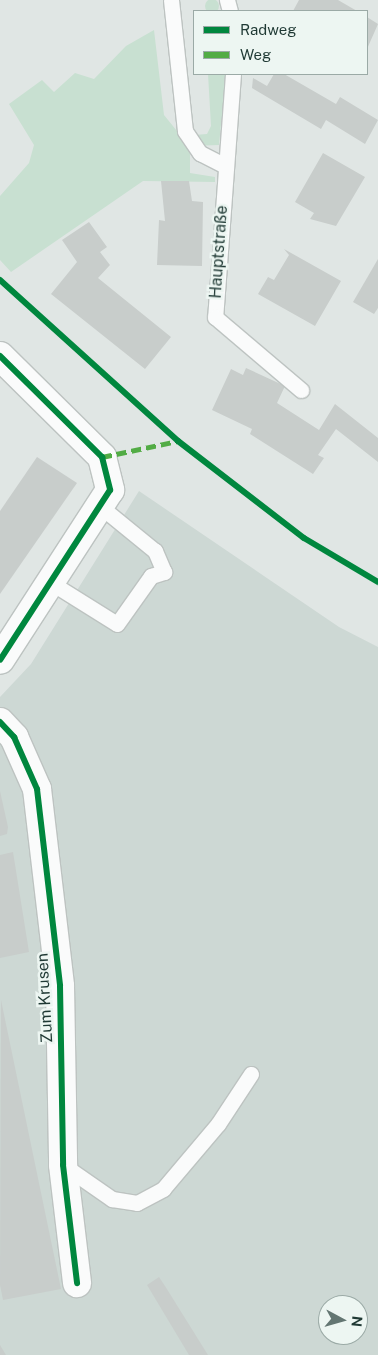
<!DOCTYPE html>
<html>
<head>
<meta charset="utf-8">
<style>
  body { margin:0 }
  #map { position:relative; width:378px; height:1355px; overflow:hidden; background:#e0e6e4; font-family:"Public Sans",sans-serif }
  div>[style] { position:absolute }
  .built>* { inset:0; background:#cdd8d4 }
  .green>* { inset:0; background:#c8e0d1 }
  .round { border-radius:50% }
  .building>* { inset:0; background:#c8cdcb }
  .roads { filter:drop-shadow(1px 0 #bdc3c1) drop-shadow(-1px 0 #bdc3c1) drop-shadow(0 1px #bdc3c1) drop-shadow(0 -1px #bdc3c1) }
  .lane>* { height:15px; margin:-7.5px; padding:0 7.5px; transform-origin:7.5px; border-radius:7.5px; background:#fafbfb }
  .street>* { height:28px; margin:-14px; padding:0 14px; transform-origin:14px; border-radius:14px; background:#fafbfb }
  .quiet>* { height:5px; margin-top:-2.5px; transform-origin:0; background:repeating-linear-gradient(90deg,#52ac45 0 10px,transparent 0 15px) }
  .cycleway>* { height:6px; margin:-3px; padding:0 3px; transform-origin:3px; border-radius:3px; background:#00873e }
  span { translate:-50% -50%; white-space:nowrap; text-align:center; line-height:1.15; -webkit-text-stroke:5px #edf6f2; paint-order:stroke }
  .street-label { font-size:16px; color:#1f3934 }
  .legend { position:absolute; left:193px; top:10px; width:175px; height:65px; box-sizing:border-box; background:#edf6f2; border:1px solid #9baaa6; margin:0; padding:6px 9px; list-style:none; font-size:15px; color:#1f3934 }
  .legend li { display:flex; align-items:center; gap:10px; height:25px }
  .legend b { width:25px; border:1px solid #9baaa6 }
  .north { position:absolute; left:318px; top:1295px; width:50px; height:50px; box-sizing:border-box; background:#edf6f2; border:1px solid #9baaa6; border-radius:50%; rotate:96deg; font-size:14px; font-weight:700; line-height:20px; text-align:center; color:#1f3934 }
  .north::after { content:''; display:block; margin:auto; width:18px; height:22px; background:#637672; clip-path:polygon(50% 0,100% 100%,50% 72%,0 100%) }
</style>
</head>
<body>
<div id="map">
  <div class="built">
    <div style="clip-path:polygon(evenodd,139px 491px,339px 627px,378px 647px,378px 1355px,0 1355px,0 697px,31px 664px,139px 491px,328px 1305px,358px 1305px,358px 1335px,328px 1335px,328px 1305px)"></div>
  </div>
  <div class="green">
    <div class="round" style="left:205px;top:-1px;width:14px;height:14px"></div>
    <div style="clip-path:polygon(154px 30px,164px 115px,181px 136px,207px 134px,211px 126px,208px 74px,226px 74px,219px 145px,190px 146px,190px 173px,215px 177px,215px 182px,143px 181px,11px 272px,0 260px,0 196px,29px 163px,34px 145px,9px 104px,42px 80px,54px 92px,75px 73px,94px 79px,126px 46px)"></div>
  </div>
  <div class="building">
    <div style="clip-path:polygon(299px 0,338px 0,357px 11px,293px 11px)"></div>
    <div style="clip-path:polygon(367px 17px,378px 24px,367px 49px)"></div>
    <div style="clip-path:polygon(274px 74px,284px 74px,336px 104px,340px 97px,378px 120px,365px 144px,326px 120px,321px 129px,252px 88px,253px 78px,267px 86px)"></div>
    <div style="clip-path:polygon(323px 153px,365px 177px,336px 226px,310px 219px,314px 213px,295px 202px)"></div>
    <div style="clip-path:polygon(161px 181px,189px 181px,192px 201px,203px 202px,202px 266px,157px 265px,159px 220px,165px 221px)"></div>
    <div style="clip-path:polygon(89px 222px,107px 247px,100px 252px,110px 265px,98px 278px,171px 337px,145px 369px,51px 294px,77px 262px,62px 240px)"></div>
    <div style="clip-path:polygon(284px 249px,341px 281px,315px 326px,258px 294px,268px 277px,274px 280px,289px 255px)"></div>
    <div style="clip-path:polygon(378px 259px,378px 308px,374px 314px,353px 302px)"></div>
    <div style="clip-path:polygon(246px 368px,285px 386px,277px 403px,319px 430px,335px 404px,378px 438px,378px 462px,336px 429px,318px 455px,324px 458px,313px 474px,250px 434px,252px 429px,212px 410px,231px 369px,243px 375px)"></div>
    <div style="clip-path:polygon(37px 457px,77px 483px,0 594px,0 511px)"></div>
    <div style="clip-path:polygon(0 791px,8px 827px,7px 834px,0 836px)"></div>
    <div style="clip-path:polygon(13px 852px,29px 952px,0 958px,0 855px)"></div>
    <div style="clip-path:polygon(1px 1000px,61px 1289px,3px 1300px,0 1285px)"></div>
    <div style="clip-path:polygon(159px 1277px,165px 1286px,208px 1355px,189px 1355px,147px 1285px)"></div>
    <div style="clip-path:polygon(0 1345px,6px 1355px,0 1355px)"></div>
  </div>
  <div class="roads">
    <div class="lane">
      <div style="left:171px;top:0;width:132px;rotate:83.9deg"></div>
      <div style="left:185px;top:131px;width:27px;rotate:56deg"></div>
      <div style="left:200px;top:153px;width:28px;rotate:27deg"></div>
      <div style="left:227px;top:0;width:11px;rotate:75deg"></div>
      <div style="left:233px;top:74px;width:244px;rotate:94.2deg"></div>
      <div style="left:215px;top:317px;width:113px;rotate:40.3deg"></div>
      <div style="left:53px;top:584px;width:75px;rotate:32deg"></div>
      <div style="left:117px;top:624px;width:59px;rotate:-54.7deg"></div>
      <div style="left:151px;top:576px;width:14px;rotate:-17deg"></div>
      <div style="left:164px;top:572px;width:23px;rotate:-113deg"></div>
      <div style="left:155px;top:551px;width:70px;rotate:-140.8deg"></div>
      <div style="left:63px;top:1165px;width:60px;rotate:34.8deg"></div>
      <div style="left:112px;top:1199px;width:25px;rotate:9deg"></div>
      <div style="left:137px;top:1203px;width:30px;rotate:-28deg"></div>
      <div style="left:163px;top:1189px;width:85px;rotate:-49.8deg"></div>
      <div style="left:218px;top:1124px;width:60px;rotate:-56.6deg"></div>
    </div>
    <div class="street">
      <div style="left:0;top:356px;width:144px;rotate:44.7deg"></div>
      <div style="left:102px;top:457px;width:34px;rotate:76deg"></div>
      <div style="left:110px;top:490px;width:202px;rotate:122.9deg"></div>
      <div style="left:0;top:722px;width:21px;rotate:47deg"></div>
      <div style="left:14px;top:737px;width:57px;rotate:66.1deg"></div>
      <div style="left:37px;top:789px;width:198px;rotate:83.3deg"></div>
      <div style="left:60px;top:986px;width:179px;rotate:89deg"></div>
      <div style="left:63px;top:1165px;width:119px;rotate:83.2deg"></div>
    </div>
  </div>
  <div class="quiet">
    <div style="left:102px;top:457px;width:78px;rotate:-11.9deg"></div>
  </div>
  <div class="cycleway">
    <div style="left:0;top:280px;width:240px;rotate:42.1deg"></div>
    <div style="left:178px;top:441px;width:159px;rotate:37.6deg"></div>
    <div style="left:304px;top:538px;width:86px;rotate:30.7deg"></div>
    <div style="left:0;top:356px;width:144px;rotate:44.7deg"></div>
    <div style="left:102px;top:457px;width:34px;rotate:76deg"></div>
    <div style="left:110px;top:490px;width:202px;rotate:122.9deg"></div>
    <div style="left:0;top:722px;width:21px;rotate:47deg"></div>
    <div style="left:14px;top:737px;width:57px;rotate:66.1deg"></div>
    <div style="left:37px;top:789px;width:198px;rotate:83.3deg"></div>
    <div style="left:60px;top:986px;width:179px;rotate:89deg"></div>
    <div style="left:63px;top:1165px;width:119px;rotate:83.2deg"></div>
  </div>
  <div class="street-label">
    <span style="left:219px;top:252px;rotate:-86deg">Hauptstraße</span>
    <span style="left:45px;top:998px;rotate:-93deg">Zum Krusen</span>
  </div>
  <ul class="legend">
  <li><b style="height:6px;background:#00873e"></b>Radweg</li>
  <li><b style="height:6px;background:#52ac45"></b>Weg</li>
  </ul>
  <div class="north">N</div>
</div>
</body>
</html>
